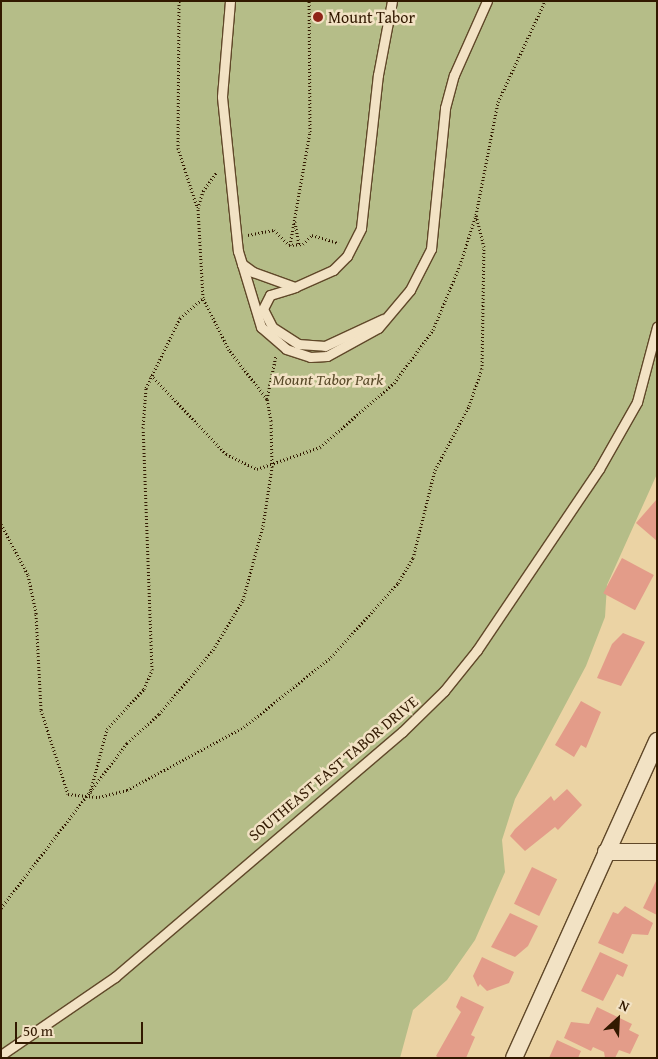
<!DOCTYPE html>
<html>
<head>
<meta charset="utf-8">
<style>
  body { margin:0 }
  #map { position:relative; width:658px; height:1059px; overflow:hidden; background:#ebd3a4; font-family:"Gentium Book Plus",serif }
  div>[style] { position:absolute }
  .green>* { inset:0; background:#b5bd88 }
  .building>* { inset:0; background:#e39c89; transform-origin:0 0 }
  .path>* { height:3px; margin-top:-1.5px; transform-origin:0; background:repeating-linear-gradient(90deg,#321900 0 1px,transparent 0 3.5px) }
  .roads { filter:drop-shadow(1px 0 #604829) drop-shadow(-1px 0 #604829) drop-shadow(0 1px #604829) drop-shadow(0 -1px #604829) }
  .lane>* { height:9px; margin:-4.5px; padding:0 4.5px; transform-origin:4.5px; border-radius:4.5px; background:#f2e2c4 }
  .street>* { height:16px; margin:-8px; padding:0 8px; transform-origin:8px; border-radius:8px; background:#f2e2c4 }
  .dots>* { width:14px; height:14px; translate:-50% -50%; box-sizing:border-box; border:2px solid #f2e2c4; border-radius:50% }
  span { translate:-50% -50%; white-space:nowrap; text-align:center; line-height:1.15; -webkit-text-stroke:5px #f2e2c4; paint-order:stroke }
  .poi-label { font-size:16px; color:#321900 }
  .left { translate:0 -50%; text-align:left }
  .park-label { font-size:16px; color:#594a29; font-style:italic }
  .street-label { font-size:16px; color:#321900 }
  .frame { position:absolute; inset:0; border:2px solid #321900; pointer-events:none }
  .north { position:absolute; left:593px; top:994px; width:50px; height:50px; -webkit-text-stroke:4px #f2e2c4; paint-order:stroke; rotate:25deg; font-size:14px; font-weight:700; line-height:20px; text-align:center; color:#321900 }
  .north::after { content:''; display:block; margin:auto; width:18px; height:22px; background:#321900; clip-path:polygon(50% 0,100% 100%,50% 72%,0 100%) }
  .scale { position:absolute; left:15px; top:1022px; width:128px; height:22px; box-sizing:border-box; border:2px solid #321900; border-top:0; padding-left:6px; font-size:15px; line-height:18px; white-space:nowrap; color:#321900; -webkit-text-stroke:4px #f2e2c4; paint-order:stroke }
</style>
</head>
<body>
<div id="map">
  <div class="green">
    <div style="clip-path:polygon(1px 1px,657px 1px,657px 474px,607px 585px,605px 617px,586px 666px,515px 799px,502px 840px,505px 872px,475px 940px,447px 980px,413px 1010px,400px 1058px,1px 1058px)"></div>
  </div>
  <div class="building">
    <div style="clip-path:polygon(657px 499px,657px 541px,636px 523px)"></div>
    <div style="left:622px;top:558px;width:36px;height:40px;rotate:28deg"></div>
    <div style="clip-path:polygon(623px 633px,645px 642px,621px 686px,597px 678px,612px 644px)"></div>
    <div style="clip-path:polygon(581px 701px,601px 712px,586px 748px,581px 745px,574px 757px,555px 745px)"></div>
    <div style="clip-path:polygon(567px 789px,582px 805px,558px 830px,555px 827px,525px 851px,510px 836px,515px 829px,551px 796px,554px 801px)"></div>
    <div style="left:532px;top:867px;width:28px;height:41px;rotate:26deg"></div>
    <div style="clip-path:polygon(657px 879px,657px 915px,643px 908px)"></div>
    <div style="clip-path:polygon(625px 906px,653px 923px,648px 935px,632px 934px,623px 954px,598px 943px,613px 912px,618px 914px)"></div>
    <div style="clip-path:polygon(510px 913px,538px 926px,528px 946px,515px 957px,491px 947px)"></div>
    <div style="clip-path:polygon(600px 952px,628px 965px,623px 977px,617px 974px,603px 1001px,581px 991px)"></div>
    <div style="clip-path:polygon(482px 957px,514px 972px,509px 983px,487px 991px,480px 984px,478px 987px,473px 976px)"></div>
    <div style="clip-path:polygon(461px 996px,484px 1007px,471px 1035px,475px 1037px,466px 1058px,439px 1058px,436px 1056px,461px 1012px,456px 1007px)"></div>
    <div style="clip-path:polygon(597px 1007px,632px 1024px,629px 1030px,639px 1035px,630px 1054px,619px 1050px,615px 1058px,605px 1058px,604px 1052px,593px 1047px,591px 1051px,564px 1038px,571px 1022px,589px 1024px)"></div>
    <div style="clip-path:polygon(557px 1040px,581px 1051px,578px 1058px,549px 1058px)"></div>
  </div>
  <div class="path">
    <div style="left:179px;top:1px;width:147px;rotate:90.4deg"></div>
    <div style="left:178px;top:148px;width:62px;rotate:72.1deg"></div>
    <div style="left:295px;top:222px;width:23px;rotate:80deg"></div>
    <div style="left:248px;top:235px;width:26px;rotate:-11deg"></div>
    <div style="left:274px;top:230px;width:21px;rotate:45deg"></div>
    <div style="left:289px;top:245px;width:14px;rotate:-4deg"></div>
    <div style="left:303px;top:244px;width:13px;rotate:-45deg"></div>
    <div style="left:312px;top:235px;width:28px;rotate:17deg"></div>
    <div style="left:290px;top:245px;width:115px;rotate:-80deg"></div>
    <div style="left:310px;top:132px;width:131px;rotate:-90.4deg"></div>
    <div style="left:151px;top:375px;width:109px;rotate:46.5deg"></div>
    <div style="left:226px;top:454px;width:34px;rotate:26deg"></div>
    <div style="left:257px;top:469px;width:67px;rotate:-19.2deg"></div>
    <div style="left:320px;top:447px;width:98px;rotate:-40.9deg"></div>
    <div style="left:394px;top:383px;width:66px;rotate:-53.7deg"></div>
    <div style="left:433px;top:330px;width:70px;rotate:-67.4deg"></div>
    <div style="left:460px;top:265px;width:52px;rotate:-72.3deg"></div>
    <div style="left:476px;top:215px;width:115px;rotate:-79deg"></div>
    <div style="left:498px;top:102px;width:111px;rotate:-65deg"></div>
    <div style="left:267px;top:399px;width:45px;rotate:-78.4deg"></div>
    <div style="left:1px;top:524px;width:58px;rotate:62.1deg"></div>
    <div style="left:28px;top:575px;width:40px;rotate:78deg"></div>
    <div style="left:36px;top:614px;width:96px;rotate:87deg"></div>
    <div style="left:41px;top:710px;width:88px;rotate:72.2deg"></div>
    <div style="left:68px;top:794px;width:31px;rotate:6deg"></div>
    <div style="left:99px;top:797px;width:29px;rotate:-14deg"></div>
    <div style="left:127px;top:790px;width:133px;rotate:-28.3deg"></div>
    <div style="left:244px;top:727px;width:112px;rotate:-38.8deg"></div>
    <div style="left:331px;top:657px;width:100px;rotate:-47.8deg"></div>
    <div style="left:398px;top:583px;width:29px;rotate:-59deg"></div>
    <div style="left:413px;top:558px;width:91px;rotate:-76deg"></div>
    <div style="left:435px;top:470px;width:72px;rotate:-62deg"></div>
    <div style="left:469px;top:406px;width:39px;rotate:-71deg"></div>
    <div style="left:482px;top:369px;width:122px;rotate:-89.1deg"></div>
    <div style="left:484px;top:247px;width:33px;rotate:-104deg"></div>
    <div style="left:90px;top:793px;width:66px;rotate:-75.1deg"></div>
    <div style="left:107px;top:729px;width:54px;rotate:-47.2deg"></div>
    <div style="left:144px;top:689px;width:21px;rotate:-67deg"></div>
    <div style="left:152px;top:670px;width:242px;rotate:-92.1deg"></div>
    <div style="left:143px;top:428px;width:40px;rotate:-85.7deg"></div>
    <div style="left:146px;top:388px;width:78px;rotate:-64.1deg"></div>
    <div style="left:180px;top:318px;width:30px;rotate:-41deg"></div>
    <div style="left:1px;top:908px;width:208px;rotate:-52.6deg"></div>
    <div style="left:127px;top:743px;width:43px;rotate:-42.2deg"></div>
    <div style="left:159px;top:714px;width:84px;rotate:-49.8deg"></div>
    <div style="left:213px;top:650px;width:58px;rotate:-59deg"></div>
    <div style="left:243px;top:600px;width:77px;rotate:-74.9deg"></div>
    <div style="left:263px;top:526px;width:60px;rotate:-81.3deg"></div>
    <div style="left:272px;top:467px;width:46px;rotate:-91.2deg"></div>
    <div style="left:271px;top:421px;width:22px;rotate:-100deg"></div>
    <div style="left:267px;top:399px;width:62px;rotate:-127.8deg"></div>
    <div style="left:229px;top:350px;width:58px;rotate:-116.6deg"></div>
    <div style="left:203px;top:298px;width:90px;rotate:-93.2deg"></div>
    <div style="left:198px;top:208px;width:18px;rotate:-74deg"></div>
    <div style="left:203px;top:191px;width:24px;rotate:-54deg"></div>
  </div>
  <div class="roads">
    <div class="lane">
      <div style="left:230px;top:1px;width:96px;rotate:94.8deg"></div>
      <div style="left:222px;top:97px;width:155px;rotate:84.1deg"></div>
      <div style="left:238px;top:251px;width:14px;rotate:73deg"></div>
      <div style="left:242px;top:264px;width:14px;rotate:36deg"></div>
      <div style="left:253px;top:272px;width:45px;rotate:19.7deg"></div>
      <div style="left:295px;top:287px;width:42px;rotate:-24.1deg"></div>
      <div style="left:333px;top:270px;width:20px;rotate:-45deg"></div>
      <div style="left:347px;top:256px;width:31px;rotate:-63deg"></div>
      <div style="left:361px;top:228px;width:154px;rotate:-83.7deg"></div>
      <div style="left:378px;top:75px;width:75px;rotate:-79.3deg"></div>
      <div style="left:242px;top:264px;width:66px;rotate:73.2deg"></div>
      <div style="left:261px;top:327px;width:33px;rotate:41deg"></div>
      <div style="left:286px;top:349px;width:25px;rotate:18deg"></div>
      <div style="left:310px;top:357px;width:17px;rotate:-3deg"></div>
      <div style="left:327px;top:356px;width:58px;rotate:-28.8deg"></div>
      <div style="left:378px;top:328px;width:50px;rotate:-49.9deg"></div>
      <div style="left:410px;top:290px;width:46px;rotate:-62.9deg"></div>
      <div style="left:431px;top:249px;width:142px;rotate:-84.3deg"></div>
      <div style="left:445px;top:108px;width:34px;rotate:-75deg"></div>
      <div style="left:454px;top:75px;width:81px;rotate:-66deg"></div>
      <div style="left:293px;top:288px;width:24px;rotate:163deg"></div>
      <div style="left:270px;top:295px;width:16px;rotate:117deg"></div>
      <div style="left:263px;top:309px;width:20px;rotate:63deg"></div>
      <div style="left:272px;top:327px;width:31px;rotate:33deg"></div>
      <div style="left:298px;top:344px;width:27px;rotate:4deg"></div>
      <div style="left:325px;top:346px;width:64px;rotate:-25deg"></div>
      <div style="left:1px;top:1055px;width:138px;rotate:-34.4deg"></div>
      <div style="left:115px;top:977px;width:377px;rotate:-40.5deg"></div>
      <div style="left:402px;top:732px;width:59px;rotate:-44.3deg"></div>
      <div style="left:444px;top:691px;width:53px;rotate:-51.2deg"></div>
      <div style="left:477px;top:650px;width:218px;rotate:-56deg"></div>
      <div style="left:599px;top:469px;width:77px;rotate:-60.4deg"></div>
      <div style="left:637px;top:402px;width:78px;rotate:-75.1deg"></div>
    </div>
    <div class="street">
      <div style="left:606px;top:852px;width:51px"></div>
      <div style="left:514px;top:1058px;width:348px;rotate:-65.7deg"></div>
    </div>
  </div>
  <div class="dots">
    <div style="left:318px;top:17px;background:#8f2418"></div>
  </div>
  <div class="poi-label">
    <span class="left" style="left:328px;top:17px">Mount Tabor</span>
  </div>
  <div class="park-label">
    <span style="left:328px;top:379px">Mount Tabor Park</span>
  </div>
  <div class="street-label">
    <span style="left:333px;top:768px;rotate:-40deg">SOUTHEAST EAST TABOR DRIVE</span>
  </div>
  <div class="frame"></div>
  <div class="north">N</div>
  <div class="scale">50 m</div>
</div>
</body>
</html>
